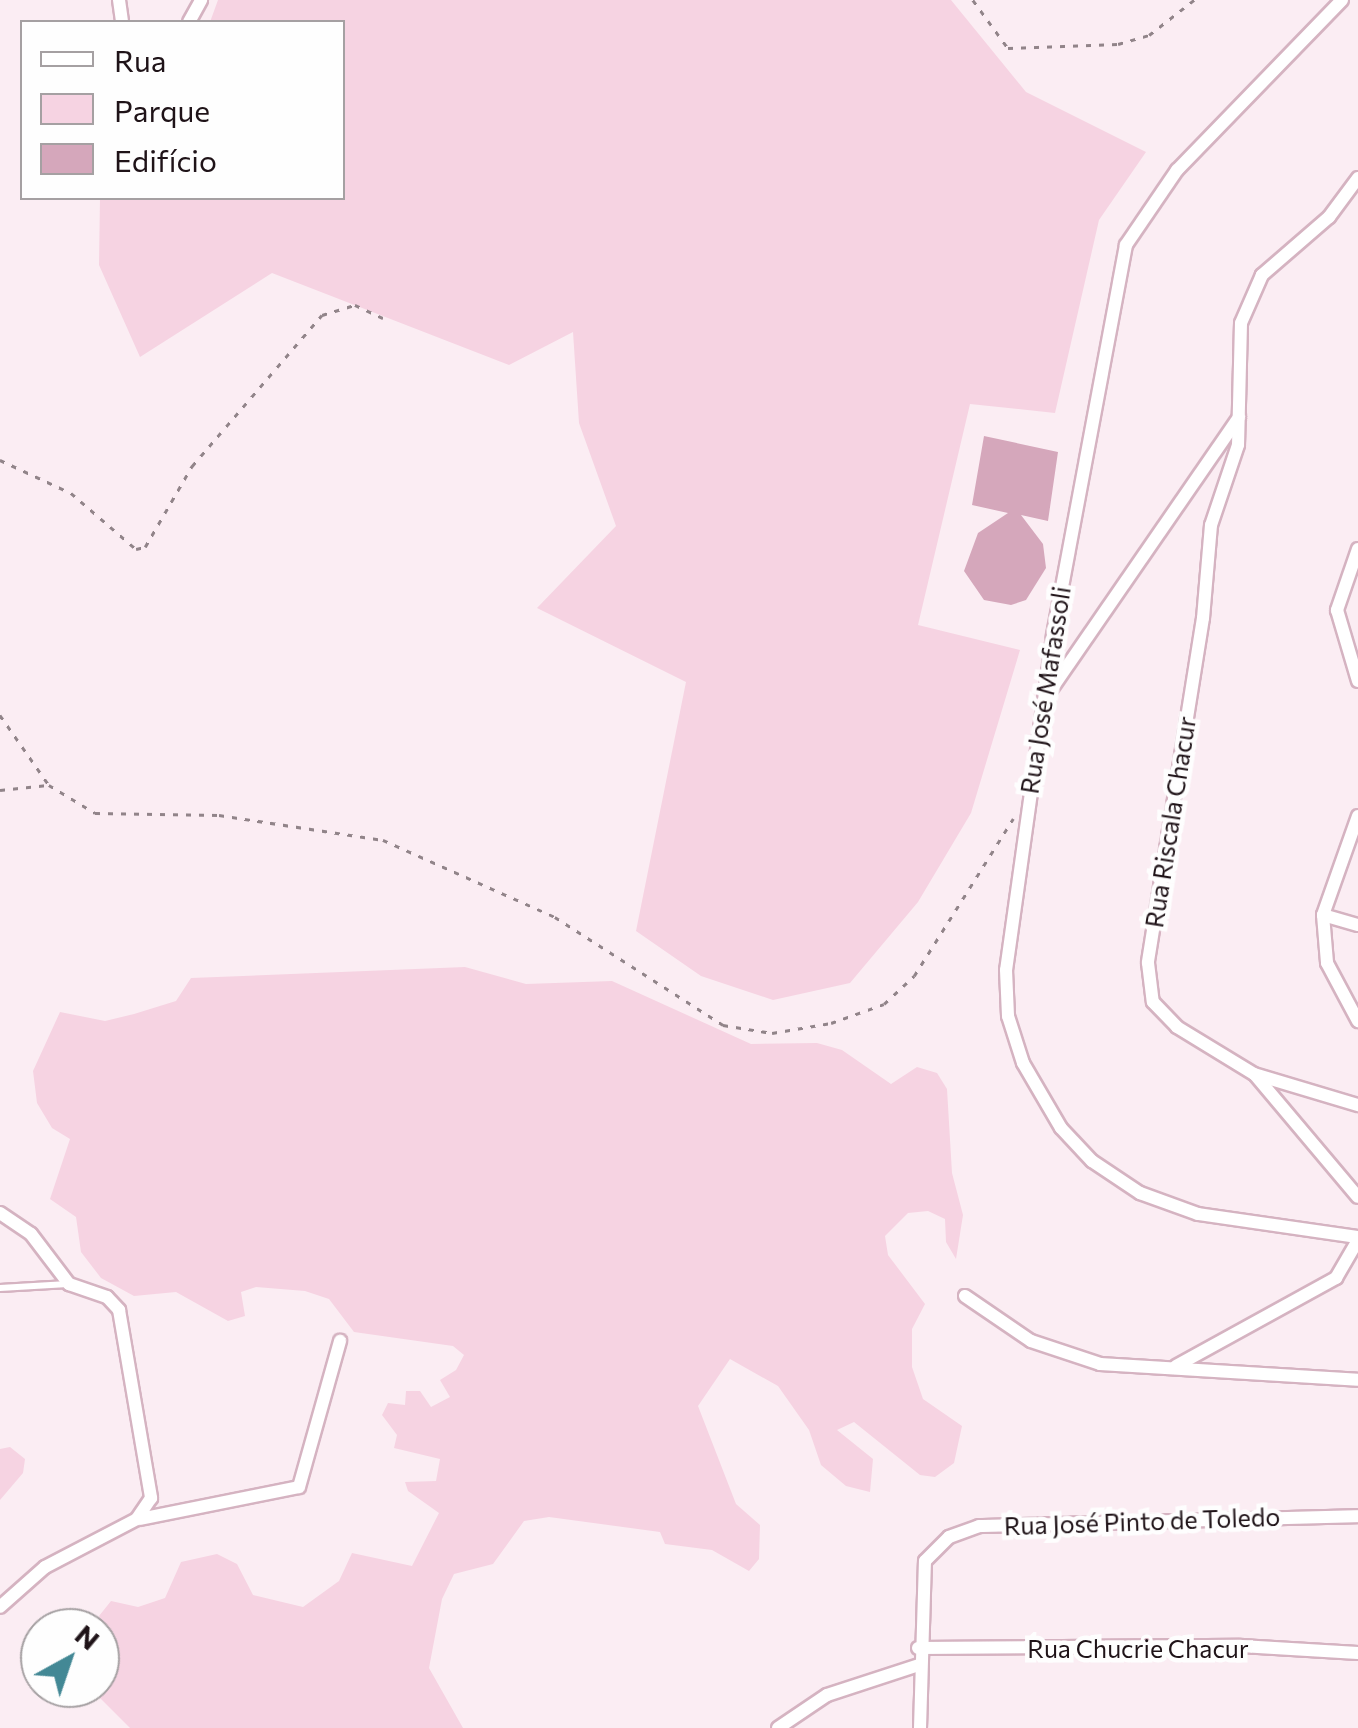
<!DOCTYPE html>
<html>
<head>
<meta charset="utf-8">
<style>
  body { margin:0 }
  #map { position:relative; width:1358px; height:1728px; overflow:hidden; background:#fbedf3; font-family:Commissioner,sans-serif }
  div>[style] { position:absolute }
  .green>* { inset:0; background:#f6d3e2 }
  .building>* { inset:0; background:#d5a7bb }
  .path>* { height:2.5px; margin-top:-1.25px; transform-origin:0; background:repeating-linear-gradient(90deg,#918489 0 5px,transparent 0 13px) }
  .roads { filter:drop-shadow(2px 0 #d5b3c1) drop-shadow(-2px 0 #d5b3c1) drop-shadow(0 2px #d5b3c1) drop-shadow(0 -2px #d5b3c1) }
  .service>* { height:6px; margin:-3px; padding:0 3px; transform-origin:3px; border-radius:3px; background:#fff }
  .minor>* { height:12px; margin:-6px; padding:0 6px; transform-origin:6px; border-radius:6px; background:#fff }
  span { translate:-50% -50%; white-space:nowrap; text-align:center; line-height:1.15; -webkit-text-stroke:9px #fefefe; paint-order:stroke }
  .street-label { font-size:25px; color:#1f1318 }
  .legend { position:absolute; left:20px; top:20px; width:325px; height:180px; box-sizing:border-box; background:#fefefe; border:2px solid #a5a0a2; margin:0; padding:12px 18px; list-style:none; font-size:30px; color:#1f1318 }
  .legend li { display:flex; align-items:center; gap:20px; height:50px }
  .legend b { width:50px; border:2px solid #a5a0a2 }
  .north { position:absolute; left:20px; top:1608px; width:100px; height:100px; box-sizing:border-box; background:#fefefe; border:2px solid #a5a0a2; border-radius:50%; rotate:40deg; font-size:28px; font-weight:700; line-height:40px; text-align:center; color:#1f1318 }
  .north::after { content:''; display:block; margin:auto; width:35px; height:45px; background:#438895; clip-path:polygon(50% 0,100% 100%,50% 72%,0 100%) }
</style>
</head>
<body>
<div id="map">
  <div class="green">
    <div style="clip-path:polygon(218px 0,951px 0,1026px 92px,1146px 152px,1099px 220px,1055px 413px,970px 404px,918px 625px,1020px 650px,971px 813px,918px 902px,850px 983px,773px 1000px,701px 976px,636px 931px,686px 682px,537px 608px,616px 526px,579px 423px,573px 332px,509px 365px,272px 273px,140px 357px,99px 265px,100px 198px,342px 198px,342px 22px,210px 22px)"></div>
    <div style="clip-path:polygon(465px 967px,526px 984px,612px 981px,751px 1044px,817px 1043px,842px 1050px,891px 1084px,917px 1067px,937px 1073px,947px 1089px,952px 1173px,963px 1215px,956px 1259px,946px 1242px,945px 1219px,928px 1211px,908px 1213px,885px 1236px,888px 1255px,925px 1304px,912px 1329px,912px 1367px,923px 1399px,962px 1426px,954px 1463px,935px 1477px,920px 1475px,854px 1422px,837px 1430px,873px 1459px,870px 1492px,846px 1486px,821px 1465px,809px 1430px,778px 1386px,730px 1359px,698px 1406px,736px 1504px,760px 1525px,759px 1559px,749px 1571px,712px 1550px,665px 1544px,660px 1532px,549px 1517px,524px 1521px,493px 1564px,454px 1574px,442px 1599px,429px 1668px,463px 1728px,130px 1728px,100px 1698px,115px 1654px,99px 1616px,111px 1601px,138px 1607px,165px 1598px,181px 1562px,217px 1554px,237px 1564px,253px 1595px,303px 1607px,339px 1581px,352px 1553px,412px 1566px,439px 1513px,408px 1491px,405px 1482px,436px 1481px,440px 1459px,394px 1448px,397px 1435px,382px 1415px,388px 1403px,405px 1405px,406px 1391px,420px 1391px,431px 1407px,450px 1397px,440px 1380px,456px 1370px,464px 1355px,453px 1346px,354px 1332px,329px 1299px,305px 1291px,256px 1287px,241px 1292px,245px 1316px,228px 1321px,176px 1292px,134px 1296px,101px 1278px,81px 1252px,76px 1217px,50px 1199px,70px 1139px,52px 1128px,37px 1103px,33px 1071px,60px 1012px,105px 1021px,134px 1014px,176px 1001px,191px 978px)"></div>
    <div style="clip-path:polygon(10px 1447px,25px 1459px,23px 1473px,0 1500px,0 1449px)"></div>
  </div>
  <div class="building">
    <div style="clip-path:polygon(984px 436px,1058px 452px,1048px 521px,1021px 515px,1043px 544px,1046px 568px,1026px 600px,1011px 605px,984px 600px,964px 571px,978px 533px,1008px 513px,972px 505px)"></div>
  </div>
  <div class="path">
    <div style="left:973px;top:0;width:59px;rotate:53.9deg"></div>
    <div style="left:1008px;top:48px;width:110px;rotate:-2.1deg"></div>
    <div style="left:1118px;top:44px;width:32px;rotate:-16deg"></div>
    <div style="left:1149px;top:35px;width:57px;rotate:-37.9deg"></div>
    <div style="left:0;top:460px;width:78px;rotate:24.9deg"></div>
    <div style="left:71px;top:493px;width:86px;rotate:40.7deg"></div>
    <div style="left:136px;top:549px;width:9px;rotate:-13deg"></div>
    <div style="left:145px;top:547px;width:94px;rotate:-59.9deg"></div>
    <div style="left:192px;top:466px;width:199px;rotate:-49.3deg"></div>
    <div style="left:322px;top:315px;width:34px;rotate:-17deg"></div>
    <div style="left:355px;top:305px;width:31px;rotate:25deg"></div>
    <div style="left:0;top:715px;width:85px;rotate:55deg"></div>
    <div style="left:49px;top:785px;width:54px;rotate:31.3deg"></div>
    <div style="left:95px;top:813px;width:124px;rotate:0.9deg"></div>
    <div style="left:219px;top:815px;width:166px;rotate:8.7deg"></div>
    <div style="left:383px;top:840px;width:188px;rotate:24.1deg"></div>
    <div style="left:555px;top:917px;width:200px;rotate:32.7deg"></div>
    <div style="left:723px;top:1025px;width:50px;rotate:9.3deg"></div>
    <div style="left:772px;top:1033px;width:60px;rotate:-9.6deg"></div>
    <div style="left:831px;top:1023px;width:56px;rotate:-19.7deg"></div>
    <div style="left:884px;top:1004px;width:41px;rotate:-43deg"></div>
    <div style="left:914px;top:976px;width:186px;rotate:-57.8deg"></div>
    <div style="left:0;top:790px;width:48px;rotate:-5.9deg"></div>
  </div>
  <div class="roads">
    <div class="service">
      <div style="left:0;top:1288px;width:68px;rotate:-3.4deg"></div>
    </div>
    <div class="minor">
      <div style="left:119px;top:0;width:22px;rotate:82deg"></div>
      <div style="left:1342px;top:0;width:237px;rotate:134.1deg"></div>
      <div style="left:1177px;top:170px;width:91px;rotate:124.2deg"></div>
      <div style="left:1126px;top:245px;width:398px;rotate:100.6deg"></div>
      <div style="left:1053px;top:636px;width:337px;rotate:98deg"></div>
      <div style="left:1006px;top:970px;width:46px;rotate:87.5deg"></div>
      <div style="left:1008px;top:1016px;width:49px;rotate:72.3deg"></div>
      <div style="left:1023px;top:1063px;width:75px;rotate:59.7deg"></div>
      <div style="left:1061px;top:1128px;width:45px;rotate:46.8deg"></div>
      <div style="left:1092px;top:1161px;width:58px;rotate:33.7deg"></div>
      <div style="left:1140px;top:1193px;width:62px;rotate:19.9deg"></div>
      <div style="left:1198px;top:1214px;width:162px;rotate:8.2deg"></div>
      <div style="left:189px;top:22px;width:25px;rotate:-61deg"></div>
      <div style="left:1358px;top:178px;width:49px;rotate:126.6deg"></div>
      <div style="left:1329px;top:217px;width:89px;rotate:139.1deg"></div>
      <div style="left:1262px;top:275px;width:52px;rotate:113.6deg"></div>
      <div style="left:1241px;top:323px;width:122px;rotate:91.4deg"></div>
      <div style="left:1238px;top:445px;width:84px;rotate:108.6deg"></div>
      <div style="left:1211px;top:525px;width:93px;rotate:94.9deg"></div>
      <div style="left:1203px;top:618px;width:349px;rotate:99.1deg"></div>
      <div style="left:1148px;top:963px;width:39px;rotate:83deg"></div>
      <div style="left:1153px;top:1002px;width:35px;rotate:46deg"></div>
      <div style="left:1177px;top:1027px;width:90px;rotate:31.4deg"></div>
      <div style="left:1254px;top:1074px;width:109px;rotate:16.6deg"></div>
      <div style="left:1358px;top:549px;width:65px;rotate:109deg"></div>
      <div style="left:1337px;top:610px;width:74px;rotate:73.5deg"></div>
      <div style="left:1046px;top:697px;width:340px;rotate:-55.4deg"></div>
      <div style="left:1358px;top:816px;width:105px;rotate:109.5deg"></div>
      <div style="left:1323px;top:915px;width:48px;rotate:85.2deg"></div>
      <div style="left:1327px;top:963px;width:66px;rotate:61.9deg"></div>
      <div style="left:1323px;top:915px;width:36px;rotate:16deg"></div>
      <div style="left:1256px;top:1076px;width:158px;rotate:49.9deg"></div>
      <div style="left:0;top:1213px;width:37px;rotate:34deg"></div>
      <div style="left:31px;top:1234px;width:63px;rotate:52.8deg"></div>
      <div style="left:69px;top:1284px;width:40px;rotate:18.9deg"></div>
      <div style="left:107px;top:1297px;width:18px;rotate:47deg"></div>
      <div style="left:119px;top:1310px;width:191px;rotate:80.3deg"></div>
      <div style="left:151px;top:1498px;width:25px;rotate:124deg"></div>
      <div style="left:137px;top:1519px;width:104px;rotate:152.4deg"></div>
      <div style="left:45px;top:1567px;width:60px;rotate:138.4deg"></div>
      <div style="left:965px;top:1296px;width:80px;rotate:34.3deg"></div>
      <div style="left:1031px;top:1341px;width:73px;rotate:18.4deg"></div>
      <div style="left:1100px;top:1364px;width:258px;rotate:3.5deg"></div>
      <div style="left:1176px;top:1366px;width:183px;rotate:-28.8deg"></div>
      <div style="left:1336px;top:1278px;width:44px;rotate:-59.9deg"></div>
      <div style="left:140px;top:1519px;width:162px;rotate:-11.4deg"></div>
      <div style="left:299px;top:1487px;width:152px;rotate:-74.3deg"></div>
      <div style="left:918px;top:1648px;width:323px;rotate:-0.4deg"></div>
      <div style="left:1241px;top:1646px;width:117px;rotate:3.4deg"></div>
      <div style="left:778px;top:1728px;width:59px;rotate:-34deg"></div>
      <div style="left:827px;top:1695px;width:97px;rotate:-18.1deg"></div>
      <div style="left:920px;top:1728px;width:167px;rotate:-88.3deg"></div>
      <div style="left:925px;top:1561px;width:34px;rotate:-45deg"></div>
      <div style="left:949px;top:1537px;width:32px;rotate:-20deg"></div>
      <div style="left:979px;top:1526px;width:379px;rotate:-1.5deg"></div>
    </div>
  </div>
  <div class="street-label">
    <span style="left:1045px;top:690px;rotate:-81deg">Rua José Mafassoli</span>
    <span style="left:1170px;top:822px;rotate:-81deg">Rua Riscala Chacur</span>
    <span style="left:1142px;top:1521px;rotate:-2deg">Rua José Pinto de Toledo</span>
    <span style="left:1138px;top:1648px">Rua Chucrie Chacur</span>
  </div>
  <ul class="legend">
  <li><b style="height:12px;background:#fff"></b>Rua</li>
  <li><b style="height:28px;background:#f6d3e2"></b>Parque</li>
  <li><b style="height:28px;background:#d5a7bb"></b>Edifício</li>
  </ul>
  <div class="north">N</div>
</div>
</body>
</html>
